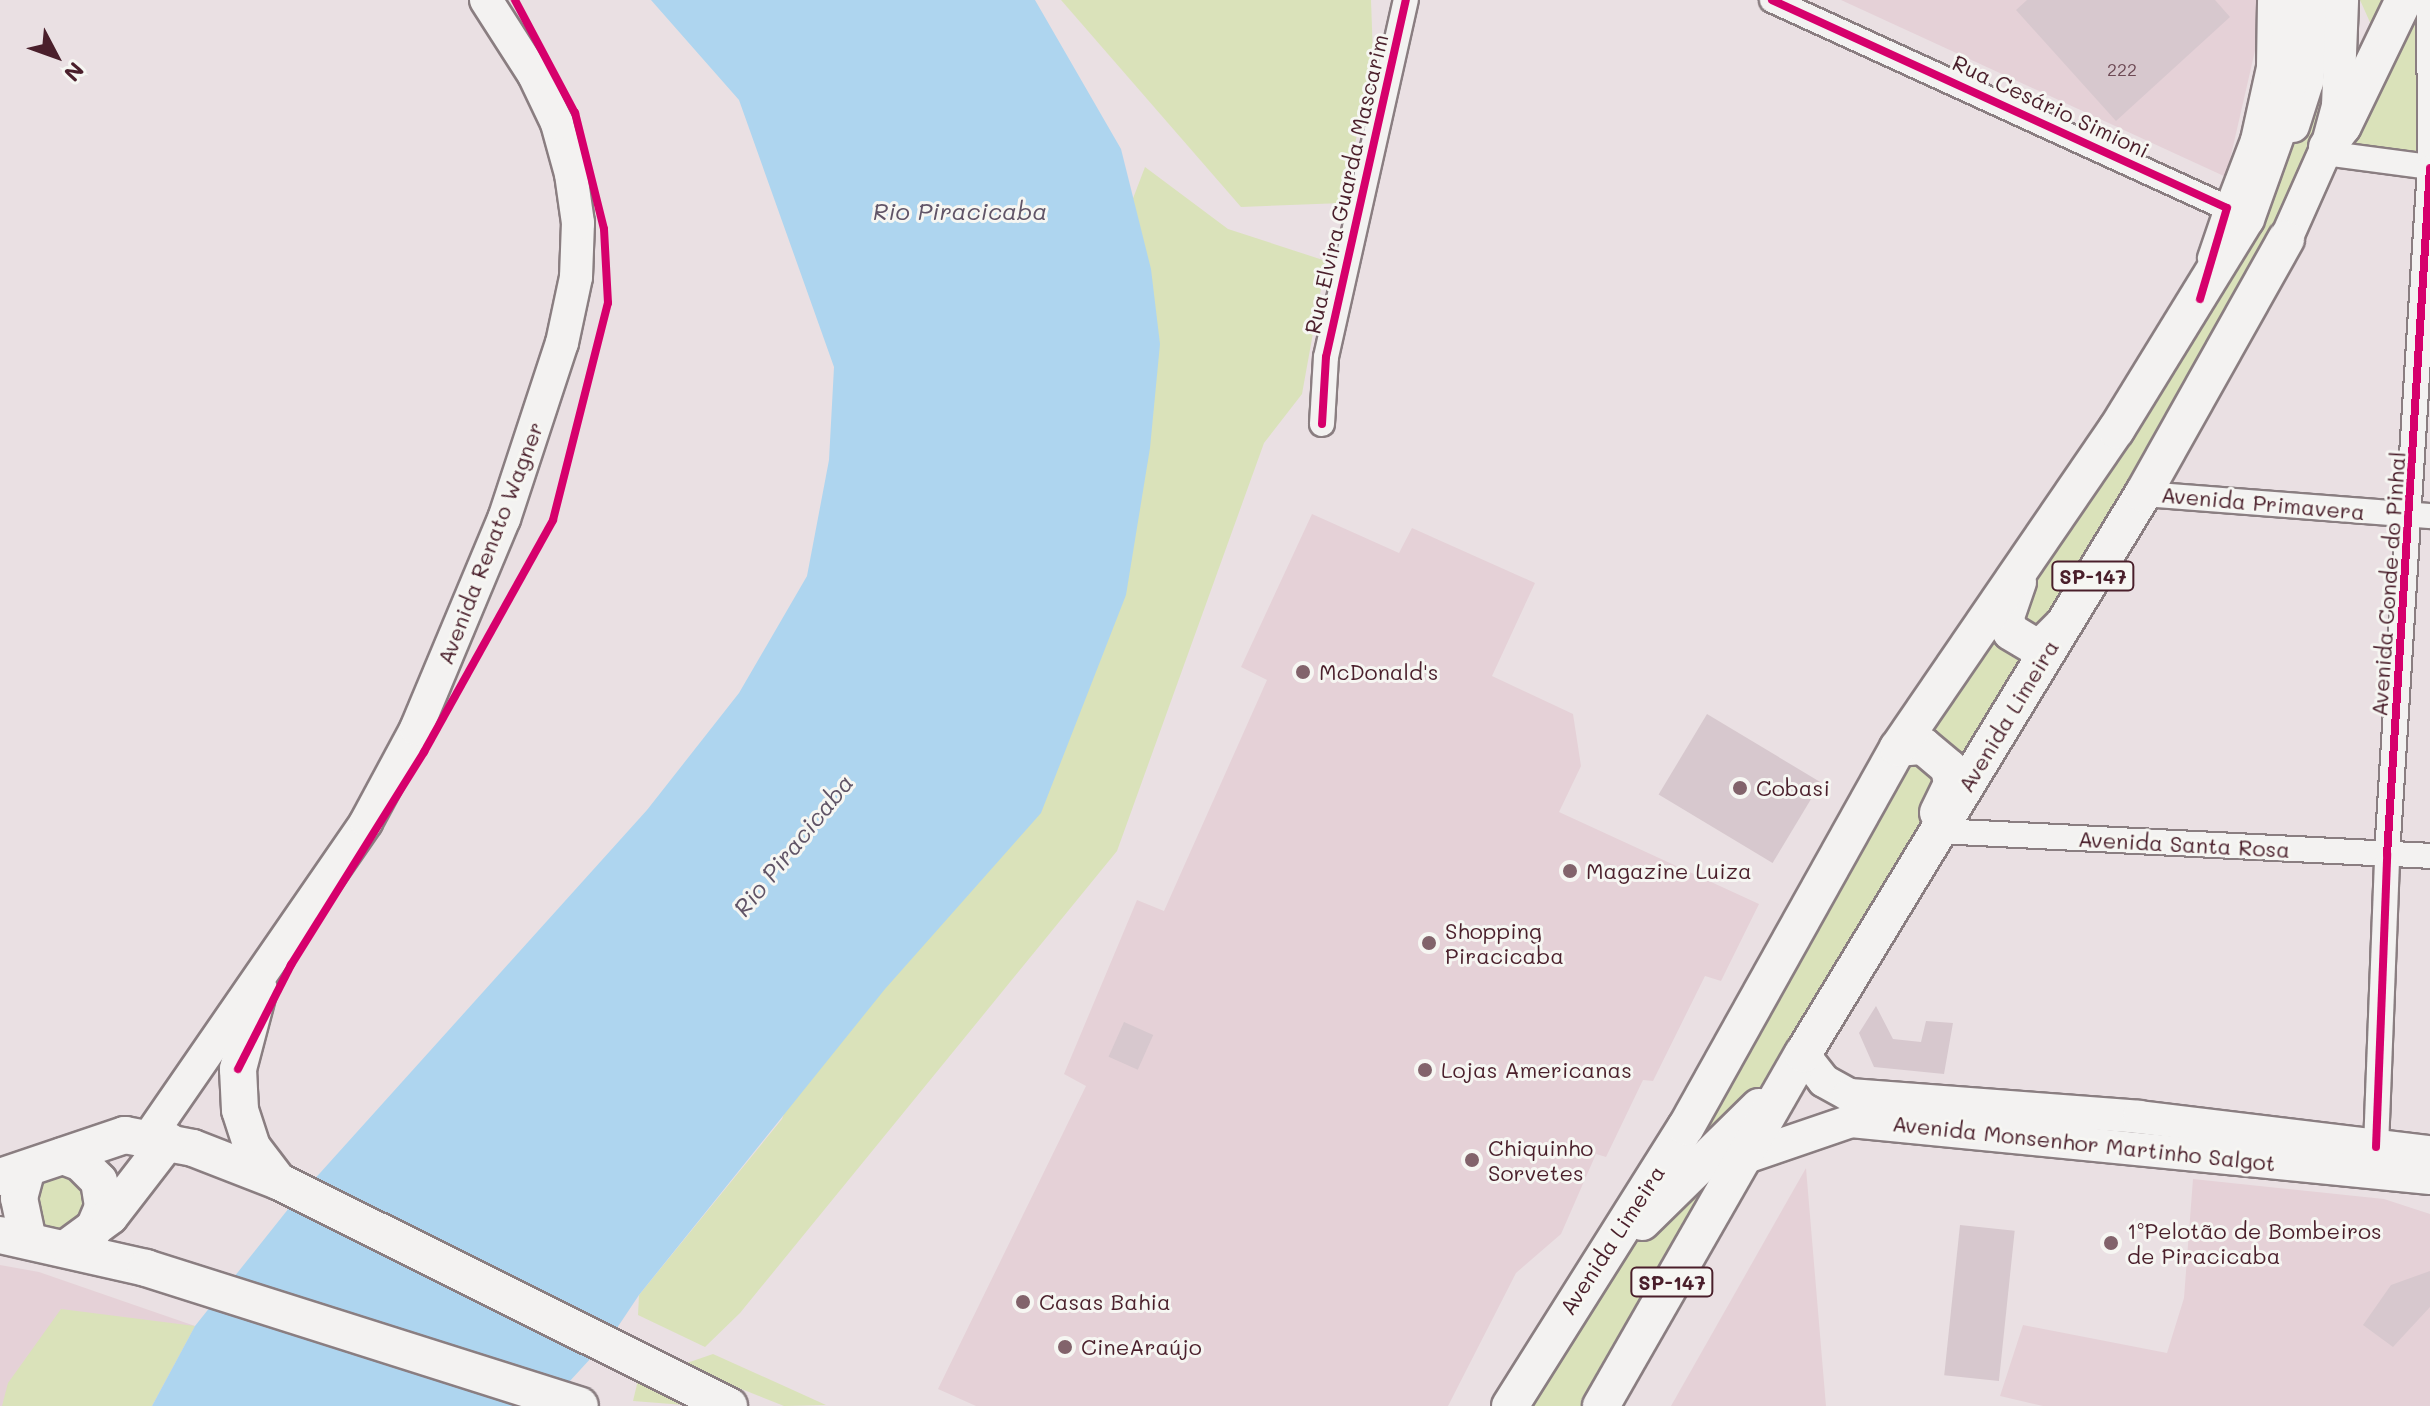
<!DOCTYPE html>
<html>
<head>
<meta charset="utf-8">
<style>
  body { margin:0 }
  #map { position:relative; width:2430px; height:1406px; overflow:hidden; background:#eae0e3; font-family:Mali,sans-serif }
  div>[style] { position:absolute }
  .built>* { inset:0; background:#e5d1d7 }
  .green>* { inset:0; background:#dae2ba }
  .water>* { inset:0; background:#aed5ef }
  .building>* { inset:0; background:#d7c8ce; transform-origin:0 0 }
  .roads { filter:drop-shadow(2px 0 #8a7e81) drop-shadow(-2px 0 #8a7e81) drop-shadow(0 2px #8a7e81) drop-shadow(0 -2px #8a7e81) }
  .minor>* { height:24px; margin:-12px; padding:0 12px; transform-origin:12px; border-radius:12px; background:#f3f2f1 }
  .major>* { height:32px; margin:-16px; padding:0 16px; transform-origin:16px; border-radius:16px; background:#f3f2f1 }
  .highway>* { height:36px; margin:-18px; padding:0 18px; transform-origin:18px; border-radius:18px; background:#f3f2f1 }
  .cycleway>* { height:8px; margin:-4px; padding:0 4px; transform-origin:4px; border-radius:4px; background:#d6006c }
  .dots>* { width:22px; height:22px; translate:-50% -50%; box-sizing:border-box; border:4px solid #f6f6f2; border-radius:50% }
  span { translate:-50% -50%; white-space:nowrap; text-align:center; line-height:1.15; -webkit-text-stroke:6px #f6f6f2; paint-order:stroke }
  .number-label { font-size:18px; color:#6d4954 }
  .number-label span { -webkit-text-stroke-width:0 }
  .shield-label span { padding:2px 6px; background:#f6f6f2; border:2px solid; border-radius:6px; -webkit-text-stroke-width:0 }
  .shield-label { font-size:20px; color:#4a1f2b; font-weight:700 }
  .street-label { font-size:22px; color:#4a1f2b }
  .poi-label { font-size:22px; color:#4a1f2b }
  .left { translate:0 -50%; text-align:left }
  .water-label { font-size:24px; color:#605467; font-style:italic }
  .north { position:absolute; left:16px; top:16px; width:80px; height:80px; -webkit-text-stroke:6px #f6f6f2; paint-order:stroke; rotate:131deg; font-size:22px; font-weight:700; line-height:32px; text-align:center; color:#4a1f2b }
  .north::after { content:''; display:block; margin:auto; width:28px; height:36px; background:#4a1f2b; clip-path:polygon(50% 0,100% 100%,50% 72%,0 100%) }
</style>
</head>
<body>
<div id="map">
  <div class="built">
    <div style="clip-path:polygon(1841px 0,2256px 0,2260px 29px,2226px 177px)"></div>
    <div style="clip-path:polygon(1312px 514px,1399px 553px,1412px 528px,1535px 583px,1492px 676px,1573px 714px,1581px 766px,1559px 812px,1759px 904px,1721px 981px,1705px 976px,1653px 1081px,1643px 1080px,1606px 1157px,1596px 1154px,1561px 1234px,1516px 1273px,1448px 1406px,976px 1406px,938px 1389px,1086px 1086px,1064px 1074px,1137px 900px,1164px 911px,1267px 680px,1241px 667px)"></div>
    <div style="clip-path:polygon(1806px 1168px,1826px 1406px,1671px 1406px)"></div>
    <div style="clip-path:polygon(2193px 1179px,2384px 1199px,2430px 1214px,2430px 1406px,2043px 1406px,2000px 1396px,2023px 1325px,2167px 1353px,2184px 1298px)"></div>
    <div style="clip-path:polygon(0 1265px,39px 1272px,195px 1326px,152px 1406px,0 1406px)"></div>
  </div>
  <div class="green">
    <div style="clip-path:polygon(1061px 0,1371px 0,1373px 56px,1343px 203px,1241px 207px)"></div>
    <div style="clip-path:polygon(2342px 0,2327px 147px,1601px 1406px,1510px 1406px,2116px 430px)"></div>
    <div style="clip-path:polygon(2360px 0,2429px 0,2430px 167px,2342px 148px,2382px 49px)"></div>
    <div style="clip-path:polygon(1145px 167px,1228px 229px,1326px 261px,1302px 394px,1264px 443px,1117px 851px,740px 1313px,705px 1347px,638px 1315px,639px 1295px,782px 1119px)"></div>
    <div style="clip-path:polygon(78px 1171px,94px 1208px,62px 1232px,51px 1230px,42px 1225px,33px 1186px,39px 1177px)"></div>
    <div style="clip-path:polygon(61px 1309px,195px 1326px,152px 1406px,2px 1406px,8px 1383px)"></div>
    <div style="clip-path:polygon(713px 1354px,826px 1405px,784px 1406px,681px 1365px)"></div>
    <div style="clip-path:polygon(638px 1380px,697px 1406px,633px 1401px)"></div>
  </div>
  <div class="water">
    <div style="clip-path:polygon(651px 0,1035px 0,1121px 149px,1151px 269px,1160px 344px,1150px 448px,1126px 595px,1041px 813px,885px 989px,639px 1295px,613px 1334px,547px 1406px,152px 1406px,195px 1326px,293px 1203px,647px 810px,739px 693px,807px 576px,829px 460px,834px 367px,739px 100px)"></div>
  </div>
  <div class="building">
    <div style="clip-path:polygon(2027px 0,2215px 0,2230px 17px,2116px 121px,2016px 10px)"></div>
    <div style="left:1707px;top:714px;width:133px;height:94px;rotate:31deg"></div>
    <div style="clip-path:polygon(1876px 1006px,1893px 1039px,1921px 1042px,1926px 1021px,1953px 1023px,1944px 1074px,1874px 1067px,1859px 1033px)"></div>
    <div style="left:1124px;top:1022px;width:32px;height:38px;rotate:24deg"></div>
    <div style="left:1960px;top:1225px;width:55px;height:151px;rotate:6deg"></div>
    <div style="clip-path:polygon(2430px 1271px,2430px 1307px,2393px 1347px,2363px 1325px,2391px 1285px)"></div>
  </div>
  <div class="roads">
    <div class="minor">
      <div style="left:1772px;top:0;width:500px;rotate:24.57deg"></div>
      <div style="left:2227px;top:208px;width:53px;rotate:108.8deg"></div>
      <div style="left:2429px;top:0;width:160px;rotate:89.6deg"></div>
      <div style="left:2324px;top:153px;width:107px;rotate:7.5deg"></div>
      <div style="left:2227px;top:208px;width:73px;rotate:-69.1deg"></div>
      <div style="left:2253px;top:140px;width:75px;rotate:-77.6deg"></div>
      <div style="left:2269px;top:67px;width:67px;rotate:-89.1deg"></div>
      <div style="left:1322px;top:424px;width:67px;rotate:-86.6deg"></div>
      <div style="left:1326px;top:357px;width:366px;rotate:-77.4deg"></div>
      <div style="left:2143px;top:494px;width:288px;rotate:4.4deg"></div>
      <div style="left:1939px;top:831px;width:492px;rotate:2.9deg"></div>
      <div style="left:2376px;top:1147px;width:292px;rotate:-87.8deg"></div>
      <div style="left:2387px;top:855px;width:688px;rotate:-86.42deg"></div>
    </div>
    <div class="major">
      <div style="left:2293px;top:126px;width:46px;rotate:-72.3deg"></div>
      <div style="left:2307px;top:82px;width:82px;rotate:-84.4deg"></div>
      <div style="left:2286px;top:239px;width:101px;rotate:-66deg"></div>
      <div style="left:2327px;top:147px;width:42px;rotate:-75deg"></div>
      <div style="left:2338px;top:106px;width:106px;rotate:-87.8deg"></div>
      <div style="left:1803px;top:1054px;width:34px;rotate:52deg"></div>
      <div style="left:1824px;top:1081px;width:29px;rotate:29deg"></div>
      <div style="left:1849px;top:1095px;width:291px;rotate:4.3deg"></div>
      <div style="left:2139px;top:1117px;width:293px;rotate:6.9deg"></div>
      <div style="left:149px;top:1137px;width:383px;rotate:-55.4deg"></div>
      <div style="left:366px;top:822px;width:106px;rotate:-61.7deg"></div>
      <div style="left:416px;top:729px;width:228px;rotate:-67.3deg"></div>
      <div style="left:504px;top:519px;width:185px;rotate:-71.8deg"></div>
      <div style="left:562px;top:343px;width:67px;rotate:-78deg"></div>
      <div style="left:576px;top:277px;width:54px;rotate:-87.9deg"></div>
      <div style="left:578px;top:223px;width:49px;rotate:-98.1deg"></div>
      <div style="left:571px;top:174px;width:53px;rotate:-105.4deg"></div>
      <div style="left:557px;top:123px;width:53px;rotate:-115.6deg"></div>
      <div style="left:534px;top:75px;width:89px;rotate:-122.6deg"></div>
      <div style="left:1743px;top:1158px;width:114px;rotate:-18.9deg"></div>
      <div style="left:1851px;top:1121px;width:582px;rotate:5.62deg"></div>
    </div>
    <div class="highway">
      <div style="left:2327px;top:147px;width:26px;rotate:-53deg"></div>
      <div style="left:2343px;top:126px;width:140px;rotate:-64.2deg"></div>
      <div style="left:2018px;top:582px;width:39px;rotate:109deg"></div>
      <div style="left:2005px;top:619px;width:14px;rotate:65deg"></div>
      <div style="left:2011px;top:632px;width:26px;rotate:31deg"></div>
      <div style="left:2033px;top:645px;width:12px;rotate:-9deg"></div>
      <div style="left:2045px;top:643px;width:24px;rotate:-45deg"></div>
      <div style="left:1898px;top:748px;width:25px;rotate:-5deg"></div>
      <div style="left:1923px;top:746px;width:34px;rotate:40deg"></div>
      <div style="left:1949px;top:768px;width:16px;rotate:79deg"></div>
      <div style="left:1952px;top:784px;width:32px;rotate:116deg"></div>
      <div style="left:259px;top:989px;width:83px;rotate:104.7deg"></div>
      <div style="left:238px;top:1069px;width:41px;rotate:87.2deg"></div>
      <div style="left:240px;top:1110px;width:39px;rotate:72deg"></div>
      <div style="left:252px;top:1147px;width:43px;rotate:52.6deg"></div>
      <div style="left:278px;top:1181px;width:504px;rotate:26.51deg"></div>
      <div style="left:63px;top:1156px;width:19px;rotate:21deg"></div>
      <div style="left:81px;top:1163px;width:25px;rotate:45deg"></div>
      <div style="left:99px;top:1181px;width:26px;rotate:81deg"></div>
      <div style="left:103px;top:1207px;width:26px;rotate:113deg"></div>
      <div style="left:26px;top:1172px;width:27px;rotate:105deg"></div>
      <div style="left:19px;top:1198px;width:40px;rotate:78deg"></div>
      <div style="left:0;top:1177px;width:132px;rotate:-18.6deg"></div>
      <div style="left:125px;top:1135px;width:69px;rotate:10.8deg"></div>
      <div style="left:193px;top:1148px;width:91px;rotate:21.2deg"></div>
      <div style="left:1642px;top:1222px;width:164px;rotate:-44.5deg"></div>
      <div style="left:0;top:1235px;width:150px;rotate:12.7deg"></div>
      <div style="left:146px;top:1268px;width:455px;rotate:17.6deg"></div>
      <div style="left:68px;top:1247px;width:52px;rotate:-36.4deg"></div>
      <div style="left:110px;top:1216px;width:95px;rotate:-52.3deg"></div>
      <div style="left:1510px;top:1406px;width:330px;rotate:-57.8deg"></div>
      <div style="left:1686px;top:1127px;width:434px;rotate:-60.8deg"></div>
      <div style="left:1898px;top:748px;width:386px;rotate:-55.6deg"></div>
      <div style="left:2116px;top:430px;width:248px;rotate:-58.4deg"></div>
      <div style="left:2246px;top:219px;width:98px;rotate:-70.3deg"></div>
      <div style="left:2279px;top:127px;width:42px;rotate:-77.6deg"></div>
      <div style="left:2288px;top:86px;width:86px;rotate:-87.3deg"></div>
      <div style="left:1601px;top:1406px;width:406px;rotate:-60.2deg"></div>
      <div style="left:1803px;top:1054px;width:655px;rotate:-58.74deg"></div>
      <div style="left:2143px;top:494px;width:292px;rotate:-60.7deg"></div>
    </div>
  </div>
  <div class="cycleway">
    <div style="left:1772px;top:0;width:500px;rotate:24.57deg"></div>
    <div style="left:2227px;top:208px;width:95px;rotate:106.5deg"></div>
    <div style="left:1322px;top:424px;width:67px;rotate:-86.6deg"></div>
    <div style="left:1326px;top:357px;width:366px;rotate:-77.4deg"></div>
    <div style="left:238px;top:1069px;width:117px;rotate:-63deg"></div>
    <div style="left:291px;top:965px;width:251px;rotate:-58deg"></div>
    <div style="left:424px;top:752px;width:265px;rotate:-60.9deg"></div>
    <div style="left:553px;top:520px;width:224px;rotate:-75.8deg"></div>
    <div style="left:608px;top:303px;width:74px;rotate:-93.1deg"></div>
    <div style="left:604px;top:229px;width:120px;rotate:-104deg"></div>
    <div style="left:575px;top:113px;width:128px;rotate:-118deg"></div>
    <div style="left:2376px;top:1147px;width:292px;rotate:-87.8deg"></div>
    <div style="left:2387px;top:855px;width:688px;rotate:-86.42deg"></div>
  </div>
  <div class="dots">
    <div style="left:1303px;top:672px;background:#82636b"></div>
    <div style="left:1740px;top:788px;background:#82636b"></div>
    <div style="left:1570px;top:871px;background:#82636b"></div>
    <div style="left:1429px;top:943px;background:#82636b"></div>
    <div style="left:1425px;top:1070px;background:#82636b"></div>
    <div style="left:1472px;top:1160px;background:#82636b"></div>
    <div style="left:2111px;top:1243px;background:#82636b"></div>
    <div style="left:1023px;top:1302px;background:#82636b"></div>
    <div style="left:1065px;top:1347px;background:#82636b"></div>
  </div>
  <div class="number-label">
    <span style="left:2122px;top:69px">222</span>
  </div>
  <div class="shield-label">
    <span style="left:2093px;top:576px">SP-147</span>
    <span style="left:1672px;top:1282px">SP-147</span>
  </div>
  <div class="street-label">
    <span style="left:2051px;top:106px;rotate:25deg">Rua Cesário Simioni</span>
    <span style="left:1346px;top:184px;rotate:-77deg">Rua Elvira Guarda Mascarim</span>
    <span style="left:2263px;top:503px;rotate:5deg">Avenida Primavera</span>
    <span style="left:490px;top:543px;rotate:-69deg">Avenida Renato Wagner</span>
    <span style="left:2388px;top:584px;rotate:-86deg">Avenida Conde do Pinhal</span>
    <span style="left:2008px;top:716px;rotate:-59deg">Avenida Limeira</span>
    <span style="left:2184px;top:844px;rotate:3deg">Avenida Santa Rosa</span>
    <span style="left:2084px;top:1143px;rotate:6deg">Avenida Monsenhor Martinho Salgot</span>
    <span style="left:1612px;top:1240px;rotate:-57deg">Avenida Limeira</span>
  </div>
  <div class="poi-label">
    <span class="left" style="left:1319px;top:672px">McDonald's</span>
    <span class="left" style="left:1756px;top:788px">Cobasi</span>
    <span class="left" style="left:1586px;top:871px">Magazine Luiza</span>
    <span class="left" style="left:1445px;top:943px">Shopping<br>Piracicaba</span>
    <span class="left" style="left:1441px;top:1070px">Lojas Americanas</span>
    <span class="left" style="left:1488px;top:1160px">Chiquinho<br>Sorvetes</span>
    <span class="left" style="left:2127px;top:1243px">1ºPelotão de Bombeiros<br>de Piracicaba</span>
    <span class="left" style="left:1039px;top:1302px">Casas Bahia</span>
    <span class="left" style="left:1081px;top:1347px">CineAraújo</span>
  </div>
  <div class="water-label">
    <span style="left:960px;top:211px">Rio Piracicaba</span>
    <span style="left:793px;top:845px;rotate:-51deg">Rio Piracicaba</span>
  </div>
  <div class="north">N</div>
</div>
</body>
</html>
